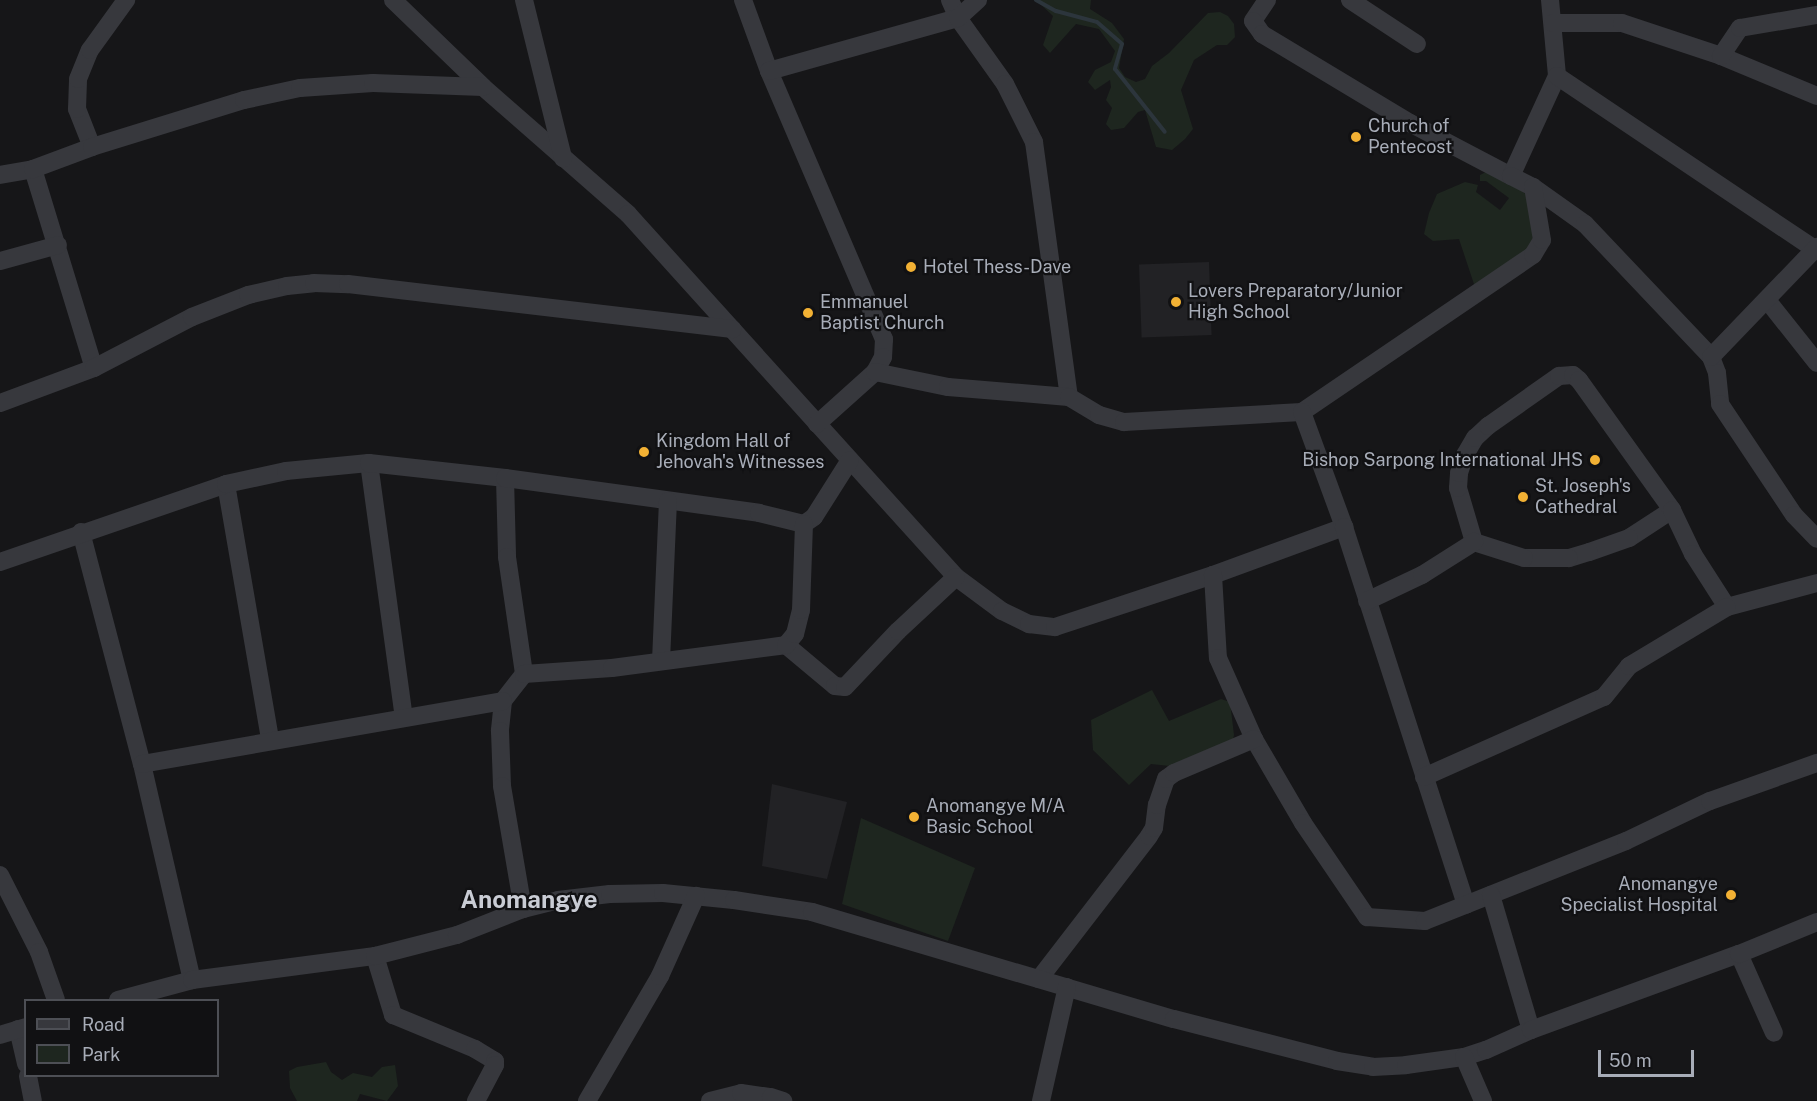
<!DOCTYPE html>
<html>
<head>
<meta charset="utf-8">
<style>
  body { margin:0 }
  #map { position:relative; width:1817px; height:1101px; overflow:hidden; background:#161618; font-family:"Public Sans",sans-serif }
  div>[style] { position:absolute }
  .built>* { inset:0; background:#222225; transform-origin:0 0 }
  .green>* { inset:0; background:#1e261f }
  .stream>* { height:4px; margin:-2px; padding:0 2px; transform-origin:2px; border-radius:2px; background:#2c353c }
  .minor>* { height:18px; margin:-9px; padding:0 9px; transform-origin:9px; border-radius:9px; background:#37383d }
  .dots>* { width:16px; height:16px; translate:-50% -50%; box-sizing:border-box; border:3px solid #111113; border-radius:50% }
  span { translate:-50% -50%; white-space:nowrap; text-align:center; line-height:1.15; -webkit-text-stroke:4.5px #111113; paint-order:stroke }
  .poi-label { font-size:18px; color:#a8adb8 }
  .left { translate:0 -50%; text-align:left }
  .right { translate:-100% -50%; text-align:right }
  .district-label { font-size:24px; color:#c9ccd4; font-weight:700 }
  .legend { position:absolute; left:24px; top:999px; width:195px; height:78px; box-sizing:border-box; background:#111113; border:2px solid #4d4f55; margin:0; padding:8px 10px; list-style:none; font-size:18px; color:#a8adb8 }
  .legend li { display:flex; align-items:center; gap:12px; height:30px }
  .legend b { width:30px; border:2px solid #4d4f55 }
  .scale { position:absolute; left:1598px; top:1050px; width:96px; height:27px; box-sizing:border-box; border:3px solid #a8adb8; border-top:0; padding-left:8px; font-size:18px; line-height:21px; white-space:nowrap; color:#a8adb8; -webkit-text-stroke:4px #111113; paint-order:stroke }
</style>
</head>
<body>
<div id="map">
  <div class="built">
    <div style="left:1209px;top:262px;width:73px;height:70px;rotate:88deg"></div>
    <div style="clip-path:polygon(772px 784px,847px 802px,827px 879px,762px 866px)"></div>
  </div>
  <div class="green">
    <div style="clip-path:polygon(1036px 0,1091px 0,1090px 9px,1112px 23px,1124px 39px,1119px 68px,1125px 77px,1136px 82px,1145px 79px,1152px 66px,1169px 53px,1208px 13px,1220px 12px,1228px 16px,1234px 24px,1235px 37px,1227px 45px,1217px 45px,1194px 60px,1181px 90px,1193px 129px,1185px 139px,1172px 150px,1156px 147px,1145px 110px,1138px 112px,1124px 128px,1111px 130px,1106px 124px,1112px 108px,1106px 100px,1111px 87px,1110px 80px,1095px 90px,1088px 82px,1095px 70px,1111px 62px,1115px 51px,1099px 29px,1076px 24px,1050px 53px,1043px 45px,1053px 16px)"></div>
    <div style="clip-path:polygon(1488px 171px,1514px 184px,1528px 196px,1532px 207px,1533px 247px,1476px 290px,1459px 239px,1433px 241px,1424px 234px,1429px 213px,1437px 194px,1465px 182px,1478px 185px,1476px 192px,1500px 210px,1509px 198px,1486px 181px,1480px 181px,1480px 175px)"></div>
    <div style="clip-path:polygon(1152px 690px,1169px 721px,1221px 699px,1230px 702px,1234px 735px,1232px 744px,1170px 766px,1151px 764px,1129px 785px,1093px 750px,1091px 720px)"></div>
    <div style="clip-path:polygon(861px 818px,975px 868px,948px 941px,842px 904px)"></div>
    <div style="clip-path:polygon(326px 1062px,331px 1072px,342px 1080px,353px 1073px,372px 1077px,382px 1067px,395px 1065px,398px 1086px,387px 1101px,360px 1094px,357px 1101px,297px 1101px,290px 1088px,289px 1071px,297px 1067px)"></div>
  </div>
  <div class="stream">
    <div style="left:1036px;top:0;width:23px;rotate:29deg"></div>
    <div style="left:1056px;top:11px;width:42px;rotate:15deg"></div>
    <div style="left:1097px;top:22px;width:33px;rotate:41deg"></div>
    <div style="left:1122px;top:44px;width:26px;rotate:106deg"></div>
    <div style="left:1115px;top:69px;width:80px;rotate:51.6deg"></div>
  </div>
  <div class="minor">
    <div style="left:393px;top:0;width:125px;rotate:44deg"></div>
    <div style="left:483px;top:87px;width:193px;rotate:41.2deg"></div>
    <div style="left:628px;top:214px;width:489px;rotate:47.9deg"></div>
    <div style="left:956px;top:577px;width:57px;rotate:36.5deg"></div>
    <div style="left:1002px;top:611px;width:30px;rotate:26deg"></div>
    <div style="left:1029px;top:624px;width:26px;rotate:7deg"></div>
    <div style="left:1055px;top:627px;width:166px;rotate:-18.2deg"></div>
    <div style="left:1213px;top:575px;width:140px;rotate:-20.1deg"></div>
    <div style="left:524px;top:0;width:163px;rotate:76.1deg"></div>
    <div style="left:743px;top:0;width:76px;rotate:69.9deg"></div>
    <div style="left:769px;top:71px;width:292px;rotate:66.8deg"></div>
    <div style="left:884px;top:339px;width:18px;rotate:93deg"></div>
    <div style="left:883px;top:357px;width:17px;rotate:118deg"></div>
    <div style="left:875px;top:372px;width:78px;rotate:138.1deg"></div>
    <div style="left:950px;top:0;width:20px;rotate:66deg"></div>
    <div style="left:958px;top:18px;width:81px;rotate:54.5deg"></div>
    <div style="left:1005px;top:84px;width:65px;rotate:63.4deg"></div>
    <div style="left:1034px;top:142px;width:257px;rotate:82.2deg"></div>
    <div style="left:1267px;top:0;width:25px;rotate:124deg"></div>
    <div style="left:1253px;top:21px;width:16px;rotate:55deg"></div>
    <div style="left:1262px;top:34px;width:173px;rotate:31deg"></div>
    <div style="left:1410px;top:123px;width:114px;rotate:27.7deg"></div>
    <div style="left:1350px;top:0;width:80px;rotate:33.3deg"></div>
    <div style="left:1550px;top:0;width:76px;rotate:84.7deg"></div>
    <div style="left:1557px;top:76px;width:110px;rotate:114.7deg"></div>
    <div style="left:1511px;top:176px;width:25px;rotate:27deg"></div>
    <div style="left:1533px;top:187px;width:64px;rotate:35.4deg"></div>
    <div style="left:1585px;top:224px;width:183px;rotate:46.5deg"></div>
    <div style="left:1711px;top:357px;width:17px;rotate:69deg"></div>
    <div style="left:1717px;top:373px;width:31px;rotate:84deg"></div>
    <div style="left:1720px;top:404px;width:133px;rotate:56.3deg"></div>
    <div style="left:1794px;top:515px;width:33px;rotate:46deg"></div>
    <div style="left:1553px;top:23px;width:69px"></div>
    <div style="left:1622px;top:23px;width:104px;rotate:18.4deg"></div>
    <div style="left:1721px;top:56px;width:104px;rotate:22.6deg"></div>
    <div style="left:1721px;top:56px;width:34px;rotate:-56deg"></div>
    <div style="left:1740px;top:28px;width:78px;rotate:-9.6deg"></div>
    <div style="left:769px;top:71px;width:196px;rotate:-15.7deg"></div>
    <div style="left:958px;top:18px;width:27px;rotate:-42deg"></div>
    <div style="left:1557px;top:76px;width:310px;rotate:33.9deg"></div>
    <div style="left:92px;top:147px;width:41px;rotate:-111.5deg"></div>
    <div style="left:77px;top:109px;width:30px;rotate:-88deg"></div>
    <div style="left:78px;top:79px;width:31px;rotate:-68deg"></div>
    <div style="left:90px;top:50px;width:62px;rotate:-54.2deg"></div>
    <div style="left:33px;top:169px;width:208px;rotate:73deg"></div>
    <div style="left:0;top:175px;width:34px;rotate:-10deg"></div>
    <div style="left:33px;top:169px;width:63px;rotate:-20.4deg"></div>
    <div style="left:92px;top:147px;width:159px;rotate:-17.2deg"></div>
    <div style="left:244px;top:100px;width:57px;rotate:-12.1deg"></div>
    <div style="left:300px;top:88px;width:73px;rotate:-3.9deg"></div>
    <div style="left:373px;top:83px;width:110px;rotate:2.1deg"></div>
    <div style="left:0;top:261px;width:60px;rotate:-15.4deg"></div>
    <div style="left:1767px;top:300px;width:80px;rotate:51.6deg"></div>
    <div style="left:1711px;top:357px;width:153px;rotate:-46.1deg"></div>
    <div style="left:875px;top:372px;width:75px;rotate:11.6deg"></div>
    <div style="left:948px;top:387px;width:121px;rotate:4.7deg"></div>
    <div style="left:1069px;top:397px;width:35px;rotate:31deg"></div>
    <div style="left:1099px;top:415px;width:26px;rotate:16deg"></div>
    <div style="left:1124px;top:422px;width:178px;rotate:-3.2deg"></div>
    <div style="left:1302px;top:412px;width:279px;rotate:-34.2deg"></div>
    <div style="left:1533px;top:255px;width:17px;rotate:-59deg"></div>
    <div style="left:1542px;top:240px;width:54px;rotate:-99.6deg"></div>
    <div style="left:0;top:403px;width:100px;rotate:-20.4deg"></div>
    <div style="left:94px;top:368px;width:110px;rotate:-27.5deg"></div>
    <div style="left:192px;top:317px;width:60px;rotate:-21.4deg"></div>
    <div style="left:248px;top:295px;width:40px;rotate:-13deg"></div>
    <div style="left:287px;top:286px;width:27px;rotate:-6deg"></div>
    <div style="left:314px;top:283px;width:34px;rotate:2deg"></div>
    <div style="left:348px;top:284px;width:387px;rotate:6.7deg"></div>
    <div style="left:1302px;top:412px;width:122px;rotate:69.9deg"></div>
    <div style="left:1344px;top:527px;width:397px;rotate:72.1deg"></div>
    <div style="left:369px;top:463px;width:256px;rotate:82.2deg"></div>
    <div style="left:505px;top:478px;width:79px;rotate:88.5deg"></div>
    <div style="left:507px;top:557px;width:118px;rotate:81.7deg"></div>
    <div style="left:524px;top:674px;width:34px;rotate:128deg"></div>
    <div style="left:503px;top:701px;width:30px;rotate:96deg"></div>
    <div style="left:500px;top:731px;width:55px;rotate:87.9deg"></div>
    <div style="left:502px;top:786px;width:125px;rotate:80.3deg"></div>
    <div style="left:226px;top:484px;width:259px;rotate:80.2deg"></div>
    <div style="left:1672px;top:510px;width:51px;rotate:146.9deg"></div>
    <div style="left:1629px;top:538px;width:42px;rotate:160.7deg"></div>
    <div style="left:1589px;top:552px;width:21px;rotate:163deg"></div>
    <div style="left:1569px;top:558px;width:45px;rotate:180deg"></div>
    <div style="left:1524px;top:558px;width:52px;rotate:-162.3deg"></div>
    <div style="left:1474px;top:542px;width:56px;rotate:-106.5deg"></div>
    <div style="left:1458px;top:488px;width:15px;rotate:-86deg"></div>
    <div style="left:1459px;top:473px;width:19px;rotate:-72deg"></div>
    <div style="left:1465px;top:455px;width:20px;rotate:-60deg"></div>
    <div style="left:1475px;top:438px;width:18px;rotate:-43deg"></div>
    <div style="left:1488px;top:426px;width:87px;rotate:-35.2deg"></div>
    <div style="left:1559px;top:376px;width:14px;rotate:-4deg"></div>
    <div style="left:1573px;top:375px;width:8px;rotate:40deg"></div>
    <div style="left:1579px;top:380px;width:160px;rotate:54.4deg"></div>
    <div style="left:1672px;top:510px;width:49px;rotate:64.5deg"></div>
    <div style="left:1693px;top:554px;width:63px;rotate:57.3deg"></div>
    <div style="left:1727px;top:607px;width:93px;rotate:-14.9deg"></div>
    <div style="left:81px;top:532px;width:240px;rotate:75.3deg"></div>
    <div style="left:142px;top:764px;width:222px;rotate:77deg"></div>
    <div style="left:0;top:562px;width:239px;rotate:-19deg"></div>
    <div style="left:226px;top:484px;width:61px;rotate:-12.2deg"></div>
    <div style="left:286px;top:471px;width:83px;rotate:-5.5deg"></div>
    <div style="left:369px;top:463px;width:137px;rotate:6.3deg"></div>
    <div style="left:505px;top:478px;width:256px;rotate:7.8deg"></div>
    <div style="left:759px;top:513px;width:46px;rotate:13.7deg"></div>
    <div style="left:804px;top:524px;width:12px;rotate:-35deg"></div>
    <div style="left:814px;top:517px;width:67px;rotate:-57.7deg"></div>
    <div style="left:1213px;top:575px;width:83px;rotate:86.6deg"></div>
    <div style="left:1218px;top:658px;width:89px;rotate:66deg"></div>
    <div style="left:1254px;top:739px;width:97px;rotate:59.7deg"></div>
    <div style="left:1303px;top:823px;width:114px;rotate:55.8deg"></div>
    <div style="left:1367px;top:917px;width:58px;rotate:3.9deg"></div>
    <div style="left:1425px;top:921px;width:216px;rotate:-21.7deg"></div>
    <div style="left:1626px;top:841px;width:93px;rotate:-25.5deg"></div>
    <div style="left:1710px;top:801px;width:114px;rotate:-19.6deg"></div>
    <div style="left:1367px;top:601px;width:61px;rotate:-25.3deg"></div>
    <div style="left:1422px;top:575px;width:62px;rotate:-32.4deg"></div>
    <div style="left:786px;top:645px;width:64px;rotate:39.9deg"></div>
    <div style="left:835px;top:686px;width:10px;rotate:6deg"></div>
    <div style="left:845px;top:687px;width:77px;rotate:-46.6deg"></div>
    <div style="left:898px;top:631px;width:79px;rotate:-43deg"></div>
    <div style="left:661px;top:661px;width:160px;rotate:-87.5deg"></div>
    <div style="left:524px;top:674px;width:88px;rotate:-3.9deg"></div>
    <div style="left:612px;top:668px;width:176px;rotate:-7.5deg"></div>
    <div style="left:786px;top:645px;width:14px;rotate:-51deg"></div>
    <div style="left:795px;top:634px;width:25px;rotate:-76deg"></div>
    <div style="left:801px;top:610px;width:86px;rotate:-88deg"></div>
    <div style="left:142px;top:764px;width:366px;rotate:-9.9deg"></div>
    <div style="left:1424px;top:777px;width:197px;rotate:-24deg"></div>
    <div style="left:1604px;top:697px;width:40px;rotate:-51deg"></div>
    <div style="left:1629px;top:666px;width:114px;rotate:-31deg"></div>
    <div style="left:0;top:875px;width:86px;rotate:63.1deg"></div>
    <div style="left:39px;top:952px;width:51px;rotate:70.5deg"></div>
    <div style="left:1491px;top:895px;width:141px;rotate:73.5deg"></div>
    <div style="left:1739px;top:954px;width:86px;rotate:66.1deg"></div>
    <div style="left:375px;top:956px;width:62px;rotate:73deg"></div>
    <div style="left:393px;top:1015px;width:89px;rotate:22.5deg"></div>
    <div style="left:475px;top:1049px;width:23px;rotate:31deg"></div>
    <div style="left:495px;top:1061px;width:4px;rotate:90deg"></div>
    <div style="left:495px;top:1065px;width:41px;rotate:117.8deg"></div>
    <div style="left:1039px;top:979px;width:180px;rotate:-52.4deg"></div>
    <div style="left:1149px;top:836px;width:9px;rotate:-58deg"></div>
    <div style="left:1154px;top:828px;width:23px;rotate:-83deg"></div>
    <div style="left:1157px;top:805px;width:28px;rotate:-71deg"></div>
    <div style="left:1166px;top:779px;width:10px;rotate:-37deg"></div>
    <div style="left:1174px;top:773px;width:87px;rotate:-23deg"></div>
    <div style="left:118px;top:1000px;width:77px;rotate:-15.1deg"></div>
    <div style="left:192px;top:980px;width:185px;rotate:-7.5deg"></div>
    <div style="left:375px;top:956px;width:85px;rotate:-14.4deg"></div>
    <div style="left:457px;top:935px;width:71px;rotate:-21.5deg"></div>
    <div style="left:523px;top:909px;width:36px;rotate:-14deg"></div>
    <div style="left:558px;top:900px;width:52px;rotate:-6.6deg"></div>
    <div style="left:610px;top:894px;width:53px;rotate:-1.1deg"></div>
    <div style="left:663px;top:893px;width:71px;rotate:5.6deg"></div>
    <div style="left:734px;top:900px;width:79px;rotate:8.7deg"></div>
    <div style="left:812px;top:912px;width:377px;rotate:16.5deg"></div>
    <div style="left:1174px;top:1019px;width:168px;rotate:14.4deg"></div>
    <div style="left:1337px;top:1061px;width:36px;rotate:9deg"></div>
    <div style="left:1373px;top:1067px;width:33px;rotate:-3deg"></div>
    <div style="left:1406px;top:1065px;width:59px;rotate:-7.9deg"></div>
    <div style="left:1464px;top:1057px;width:23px;rotate:-18deg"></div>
    <div style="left:1486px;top:1050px;width:49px;rotate:-24deg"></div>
    <div style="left:1531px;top:1030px;width:221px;rotate:-20.1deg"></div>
    <div style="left:1739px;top:954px;width:84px;rotate:-22.3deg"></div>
    <div style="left:18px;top:1029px;width:36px;rotate:77deg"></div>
    <div style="left:0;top:1035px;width:27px;rotate:-17deg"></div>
    <div style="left:1464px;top:1057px;width:48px;rotate:66.6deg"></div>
    <div style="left:28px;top:1076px;width:25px;rotate:79deg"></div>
    <div style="left:587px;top:1101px;width:145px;rotate:-59.7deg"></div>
    <div style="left:660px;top:976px;width:88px;rotate:-65.8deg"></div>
    <div style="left:710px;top:1101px;width:32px;rotate:-14deg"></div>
    <div style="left:741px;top:1093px;width:30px;rotate:8deg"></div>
    <div style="left:771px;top:1097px;width:13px;rotate:18deg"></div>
    <div style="left:1041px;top:1101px;width:117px;rotate:-77.2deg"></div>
  </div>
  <div class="dots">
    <div style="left:1356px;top:137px;background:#f2b134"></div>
    <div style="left:911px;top:267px;background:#f2b134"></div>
    <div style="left:1176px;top:302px;background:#f2b134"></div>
    <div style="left:808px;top:313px;background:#f2b134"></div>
    <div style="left:644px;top:452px;background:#f2b134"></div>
    <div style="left:1595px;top:460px;background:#f2b134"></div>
    <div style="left:1523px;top:497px;background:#f2b134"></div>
    <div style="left:914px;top:817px;background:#f2b134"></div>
    <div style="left:1731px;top:895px;background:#f2b134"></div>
  </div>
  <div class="poi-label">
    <span class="left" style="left:1368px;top:137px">Church of<br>Pentecost</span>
    <span class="left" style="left:923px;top:267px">Hotel Thess-Dave</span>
    <span class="left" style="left:1188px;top:302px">Lovers Preparatory/Junior<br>High School</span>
    <span class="left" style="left:820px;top:313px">Emmanuel<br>Baptist Church</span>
    <span class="left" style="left:656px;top:452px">Kingdom Hall of<br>Jehovah's Witnesses</span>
    <span class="right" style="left:1583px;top:460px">Bishop Sarpong International JHS</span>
    <span class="left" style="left:1535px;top:497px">St. Joseph's<br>Cathedral</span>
    <span class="left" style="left:926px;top:817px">Anomangye M/A<br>Basic School</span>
    <span class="right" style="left:1718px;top:895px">Anomangye<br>Specialist Hospital</span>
  </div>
  <div class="district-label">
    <span style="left:529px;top:900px">Anomangye</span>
  </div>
  <ul class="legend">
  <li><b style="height:8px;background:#37383d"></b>Road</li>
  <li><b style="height:16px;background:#1e261f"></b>Park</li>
  </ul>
  <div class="scale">50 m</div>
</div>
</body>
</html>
